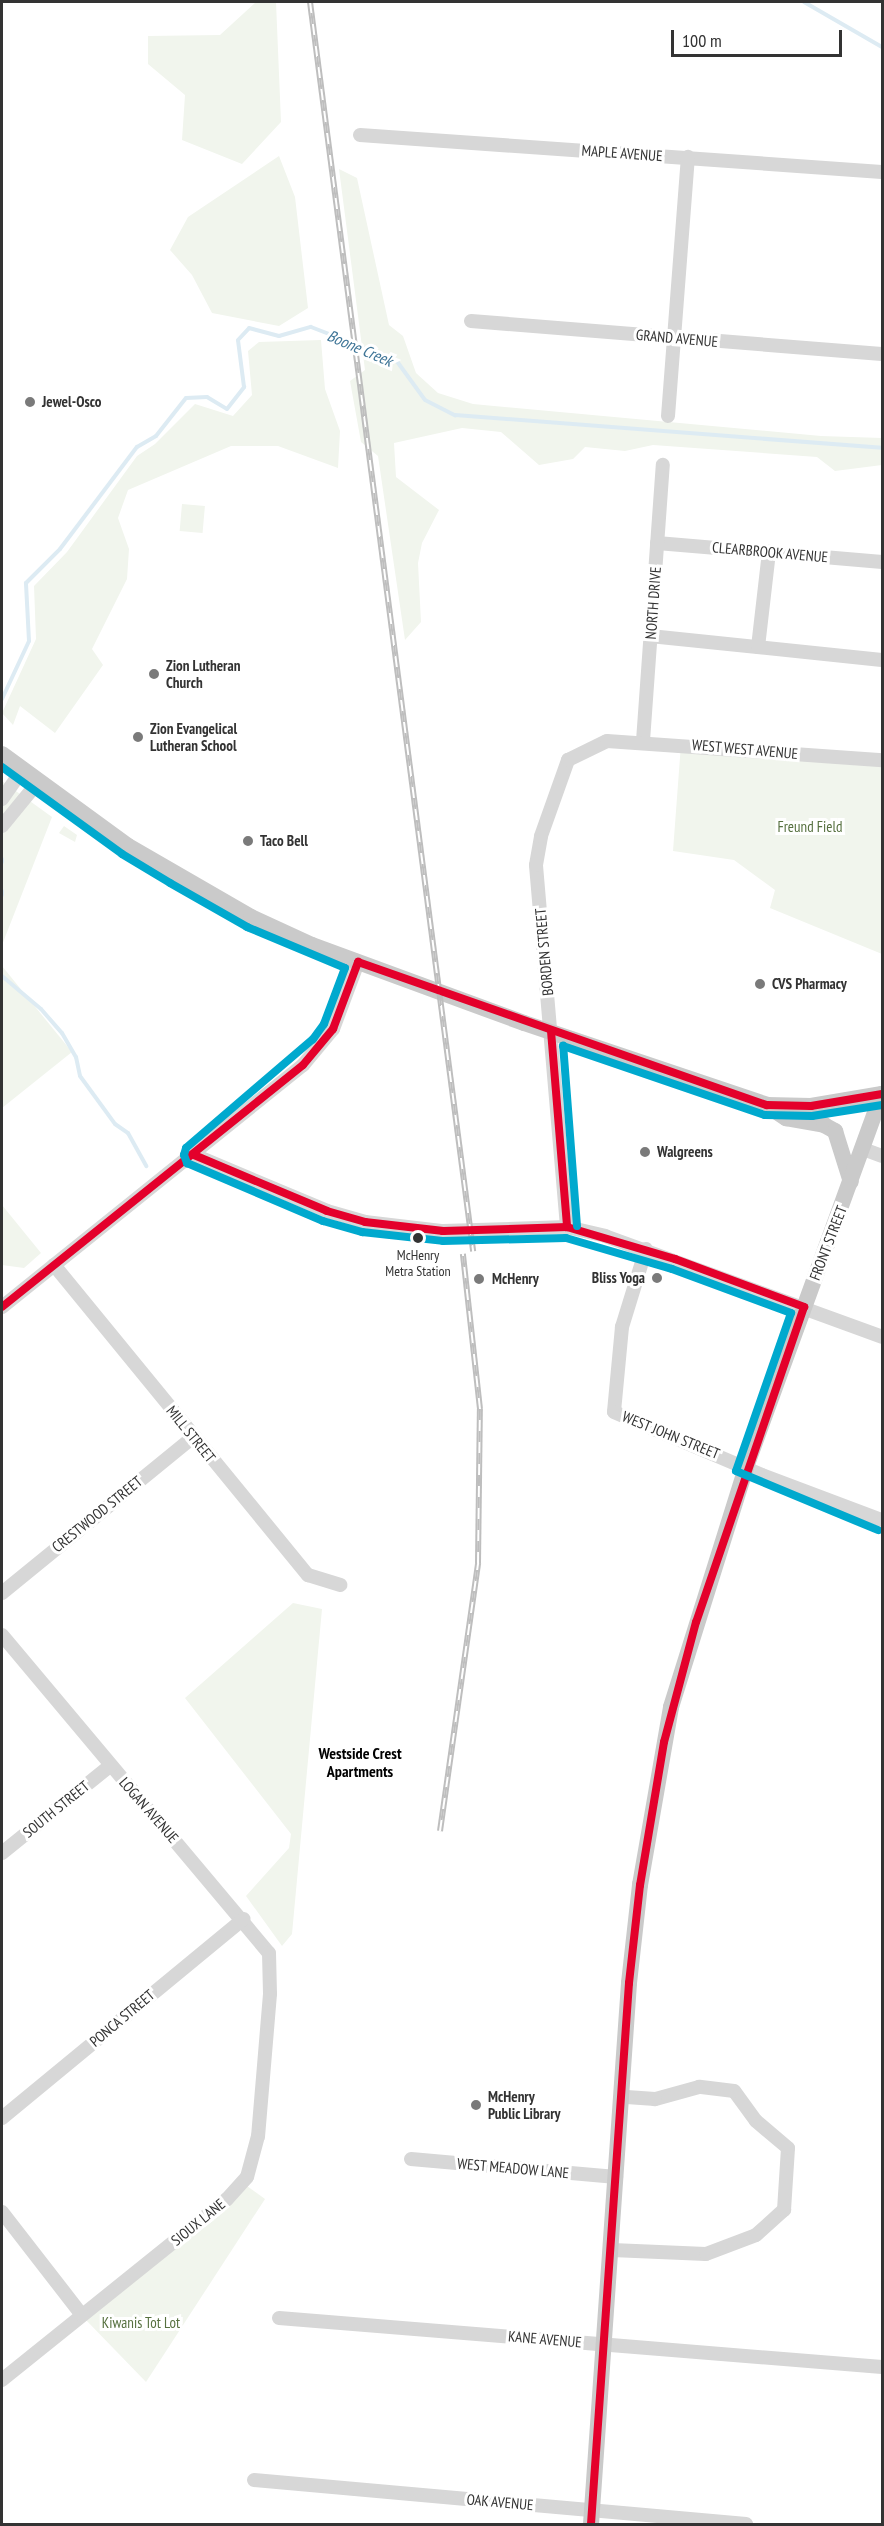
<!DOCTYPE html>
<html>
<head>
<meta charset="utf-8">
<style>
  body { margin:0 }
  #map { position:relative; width:884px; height:2526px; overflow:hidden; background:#fff; font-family:"PT Sans Narrow",sans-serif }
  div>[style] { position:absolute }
  .green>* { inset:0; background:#f1f5ed; transform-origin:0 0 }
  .stream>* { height:4px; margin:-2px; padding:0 2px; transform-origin:2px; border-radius:2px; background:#ddebf3 }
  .minor>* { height:14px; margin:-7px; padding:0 7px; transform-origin:7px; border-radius:7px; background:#d7d7d7 }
  .major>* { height:16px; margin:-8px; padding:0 8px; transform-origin:8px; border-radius:8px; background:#cacaca }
  .rail>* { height:6px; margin-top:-3px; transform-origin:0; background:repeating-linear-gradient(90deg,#fff 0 11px,#bebebe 0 22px); box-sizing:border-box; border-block:2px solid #bebebe }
  .bus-1>* { height:8px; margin:-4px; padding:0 4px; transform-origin:4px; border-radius:4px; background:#e4002b }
  .bus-2>* { height:8px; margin:-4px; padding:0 4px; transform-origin:4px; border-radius:4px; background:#00a9ce }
  .dots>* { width:16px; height:16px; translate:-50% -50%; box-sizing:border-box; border:3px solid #fff; border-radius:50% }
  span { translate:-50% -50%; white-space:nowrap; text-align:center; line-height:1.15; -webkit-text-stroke:6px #fff; paint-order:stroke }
  .bus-label { font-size:14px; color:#333 }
  .street-label { font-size:15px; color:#333 }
  .poi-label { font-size:15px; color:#333; font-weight:700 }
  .left { translate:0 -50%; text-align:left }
  .right { translate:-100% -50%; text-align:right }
  .park-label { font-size:15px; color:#56703f }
  .water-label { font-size:16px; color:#3f7597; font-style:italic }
  .neighbourhood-label { font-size:16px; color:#000; font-weight:700 }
  .frame { position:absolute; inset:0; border:3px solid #333; pointer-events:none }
  .scale { position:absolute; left:671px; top:30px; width:171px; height:27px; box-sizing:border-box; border:3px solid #333; border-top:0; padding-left:8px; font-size:18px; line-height:21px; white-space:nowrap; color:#333; -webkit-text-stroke:4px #fff; paint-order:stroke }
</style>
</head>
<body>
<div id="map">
  <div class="green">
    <div style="clip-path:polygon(256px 2px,276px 2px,281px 122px,242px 164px,182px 140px,185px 95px,148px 64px,148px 36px,220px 35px)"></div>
    <div style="clip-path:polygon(279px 156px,295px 197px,308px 308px,279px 326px,212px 313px,192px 275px,170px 250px,188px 217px)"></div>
    <div style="clip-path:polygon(339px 169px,357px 178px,389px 325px,403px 336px,416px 373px,438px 393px,473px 404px,821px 436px,882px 438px,882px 465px,835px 471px,817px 457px,653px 445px,625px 451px,585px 447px,573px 459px,539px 465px,501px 432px,462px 428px,394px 443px,396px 477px,439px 510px,422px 543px,418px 563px,421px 622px,405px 640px,378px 456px,361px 442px,350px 381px,365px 370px)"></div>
    <div style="clip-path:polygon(321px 340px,325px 389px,340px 431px,338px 468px,278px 446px,231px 446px,128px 490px,118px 518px,129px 549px,127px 579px,92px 649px,103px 665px,55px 733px,20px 706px,13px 725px,2px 713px,36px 639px,34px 586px,67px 552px,137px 456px,155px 444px,195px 404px,233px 416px,252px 395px,248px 351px,259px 342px)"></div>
    <div style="left:182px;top:504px;width:23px;height:27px;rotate:5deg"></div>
    <div style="clip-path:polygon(681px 744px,882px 760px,882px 954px,770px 908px,775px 890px,734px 860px,673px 851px)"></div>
    <div style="clip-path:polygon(2px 781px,52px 817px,2px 945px)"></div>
    <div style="clip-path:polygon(64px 826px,77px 835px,75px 842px,59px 833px)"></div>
    <div style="clip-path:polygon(2px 966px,72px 1052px,2px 1108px)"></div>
    <div style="clip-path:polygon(2px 1205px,41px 1253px,24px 1268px,2px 1265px)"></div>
    <div style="clip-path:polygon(293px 1603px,322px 1609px,292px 1934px,282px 1946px,246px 1896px,289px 1848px,291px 1834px,185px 1698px)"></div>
    <div style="clip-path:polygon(247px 2186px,265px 2199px,146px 2382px,85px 2319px)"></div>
  </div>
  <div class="stream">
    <div style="left:804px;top:2px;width:90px;rotate:30deg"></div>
    <div style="left:2px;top:699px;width:64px;rotate:-65deg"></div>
    <div style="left:29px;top:641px;width:58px;rotate:-93deg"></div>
    <div style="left:26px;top:583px;width:48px;rotate:-45deg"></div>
    <div style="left:60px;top:549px;width:128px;rotate:-53deg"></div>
    <div style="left:137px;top:447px;width:22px;rotate:-30deg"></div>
    <div style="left:156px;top:436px;width:48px;rotate:-51.7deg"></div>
    <div style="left:186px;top:398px;width:21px;rotate:-3deg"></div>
    <div style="left:207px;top:397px;width:23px;rotate:31deg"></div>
    <div style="left:227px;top:409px;width:28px;rotate:-52deg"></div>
    <div style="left:244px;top:387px;width:47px;rotate:-97.3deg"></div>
    <div style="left:238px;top:340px;width:16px;rotate:-47deg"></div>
    <div style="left:249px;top:328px;width:31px;rotate:15deg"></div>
    <div style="left:279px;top:336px;width:33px;rotate:-16deg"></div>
    <div style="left:311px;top:327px;width:91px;rotate:21.2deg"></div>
    <div style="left:396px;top:360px;width:49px;rotate:54.1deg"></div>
    <div style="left:425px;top:400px;width:34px;rotate:27deg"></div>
    <div style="left:455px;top:415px;width:428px;rotate:4.4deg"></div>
    <div style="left:2px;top:859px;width:3px;rotate:90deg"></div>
    <div style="left:2px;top:891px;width:4px;rotate:90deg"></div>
    <div style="left:2px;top:976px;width:51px;rotate:40.2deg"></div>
    <div style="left:41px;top:1009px;width:32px;rotate:49deg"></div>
    <div style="left:62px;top:1033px;width:28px;rotate:60deg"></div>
    <div style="left:76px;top:1057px;width:19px;rotate:78deg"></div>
    <div style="left:80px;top:1076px;width:59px;rotate:53.9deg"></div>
    <div style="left:115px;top:1124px;width:16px;rotate:35deg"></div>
    <div style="left:128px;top:1133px;width:38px;rotate:61deg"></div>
  </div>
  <div class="minor">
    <div style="left:360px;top:135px;width:523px;rotate:4.05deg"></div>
    <div style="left:471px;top:321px;width:412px;rotate:4.6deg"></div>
    <div style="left:668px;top:416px;width:260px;rotate:-85.6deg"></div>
    <div style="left:657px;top:543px;width:226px;rotate:4.8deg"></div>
    <div style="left:650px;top:636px;width:233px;rotate:5.9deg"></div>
    <div style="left:758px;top:647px;width:96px;rotate:-83.4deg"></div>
    <div style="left:643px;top:741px;width:277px;rotate:-85.9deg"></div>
    <div style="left:2px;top:799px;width:37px;rotate:-55deg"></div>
    <div style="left:2px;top:826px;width:58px;rotate:-50.6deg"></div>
    <div style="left:863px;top:1149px;width:20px;rotate:20deg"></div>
    <div style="left:194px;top:1155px;width:144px;rotate:22.8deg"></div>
    <div style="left:327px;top:1211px;width:40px;rotate:16deg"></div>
    <div style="left:365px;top:1222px;width:79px;rotate:6.6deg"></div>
    <div style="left:443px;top:1231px;width:124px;rotate:-1.8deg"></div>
    <div style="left:567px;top:1227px;width:39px;rotate:13deg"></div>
    <div style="left:605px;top:1236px;width:295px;rotate:20deg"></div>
    <div style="left:567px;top:1227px;width:363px;rotate:-94.9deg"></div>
    <div style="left:536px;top:865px;width:29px;rotate:-80deg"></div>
    <div style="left:541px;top:836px;width:81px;rotate:-70.4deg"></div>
    <div style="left:568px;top:760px;width:43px;rotate:-26deg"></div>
    <div style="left:607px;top:741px;width:276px;rotate:4deg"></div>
    <div style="left:646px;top:1249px;width:82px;rotate:107.1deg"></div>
    <div style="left:622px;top:1327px;width:85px;rotate:95.4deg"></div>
    <div style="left:614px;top:1412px;width:161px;rotate:23.1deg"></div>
    <div style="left:762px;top:1475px;width:128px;rotate:20.6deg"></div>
    <div style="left:54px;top:1265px;width:401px;rotate:50.7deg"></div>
    <div style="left:308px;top:1575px;width:34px;rotate:17deg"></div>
    <div style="left:2px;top:1307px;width:386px;rotate:-38.8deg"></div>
    <div style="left:303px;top:1065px;width:47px;rotate:-50.2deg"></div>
    <div style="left:333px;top:1029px;width:72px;rotate:-69.5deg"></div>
    <div style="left:2px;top:1593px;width:247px;rotate:-39.2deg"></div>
    <div style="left:2px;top:1635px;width:415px;rotate:50deg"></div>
    <div style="left:269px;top:1953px;width:41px;rotate:88.6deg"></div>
    <div style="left:270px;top:1994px;width:143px;rotate:94.8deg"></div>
    <div style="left:258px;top:2136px;width:42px;rotate:105deg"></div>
    <div style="left:247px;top:2177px;width:30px;rotate:132deg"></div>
    <div style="left:227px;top:2199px;width:289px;rotate:141.2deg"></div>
    <div style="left:2px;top:1853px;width:139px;rotate:-38.9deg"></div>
    <div style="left:2px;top:2118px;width:313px;rotate:-39.5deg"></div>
    <div style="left:411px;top:2159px;width:206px;rotate:5deg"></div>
    <div style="left:2px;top:2212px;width:130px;rotate:52.2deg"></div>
    <div style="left:612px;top:2250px;width:94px;rotate:2.4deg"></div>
    <div style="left:706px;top:2254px;width:53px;rotate:-20.8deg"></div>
    <div style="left:756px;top:2235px;width:38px;rotate:-42deg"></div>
    <div style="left:784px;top:2210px;width:62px;rotate:-86.3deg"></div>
    <div style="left:788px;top:2148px;width:42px;rotate:-139.8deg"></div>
    <div style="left:756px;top:2121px;width:37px;rotate:-126deg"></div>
    <div style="left:734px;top:2091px;width:35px;rotate:-173deg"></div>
    <div style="left:699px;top:2087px;width:46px;rotate:164.7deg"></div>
    <div style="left:655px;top:2099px;width:32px;rotate:-176deg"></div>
    <div style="left:279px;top:2318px;width:605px;rotate:4.65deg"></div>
    <div style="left:254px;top:2480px;width:494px;rotate:5.1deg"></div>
  </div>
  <div class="major">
    <div style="left:2px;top:754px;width:156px;rotate:36.1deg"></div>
    <div style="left:128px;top:846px;width:142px;rotate:30deg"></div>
    <div style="left:251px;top:917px;width:67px;rotate:24.7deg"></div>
    <div style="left:312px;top:945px;width:226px;rotate:20.2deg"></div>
    <div style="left:524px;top:1023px;width:256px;rotate:18.6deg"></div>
    <div style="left:767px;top:1105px;width:44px;rotate:1.3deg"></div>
    <div style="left:811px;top:1106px;width:72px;rotate:-9.6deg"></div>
    <div style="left:768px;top:1106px;width:22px;rotate:34deg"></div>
    <div style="left:786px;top:1118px;width:39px;rotate:10deg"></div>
    <div style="left:824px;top:1125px;width:13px;rotate:29deg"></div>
    <div style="left:835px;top:1131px;width:53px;rotate:72.6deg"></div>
    <div style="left:591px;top:2524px;width:542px;rotate:-85.98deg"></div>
    <div style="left:629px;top:1983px;width:99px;rotate:-83.6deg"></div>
    <div style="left:640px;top:1885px;width:181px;rotate:-80.1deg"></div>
    <div style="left:671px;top:1707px;width:251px;rotate:-72.6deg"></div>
    <div style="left:746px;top:1467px;width:397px;rotate:-70deg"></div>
  </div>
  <div class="rail">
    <div style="left:310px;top:2px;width:1260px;rotate:82.56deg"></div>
    <div style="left:440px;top:1831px;width:271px;rotate:-81.9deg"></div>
    <div style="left:478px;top:1563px;width:154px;rotate:-89.3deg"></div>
    <div style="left:480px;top:1409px;width:156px;rotate:-96.3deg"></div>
  </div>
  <div class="bus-1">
    <div style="left:551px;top:1031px;width:197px;rotate:85.3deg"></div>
    <div style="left:194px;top:1155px;width:144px;rotate:22.8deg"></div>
    <div style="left:327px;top:1211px;width:40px;rotate:16deg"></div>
    <div style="left:365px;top:1222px;width:79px;rotate:6.6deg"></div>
    <div style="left:443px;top:1231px;width:124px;rotate:-1.8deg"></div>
    <div style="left:567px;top:1227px;width:113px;rotate:16.5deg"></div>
    <div style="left:675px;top:1259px;width:138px;rotate:20.4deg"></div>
    <div style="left:804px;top:1307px;width:333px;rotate:108.9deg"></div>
    <div style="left:696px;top:1622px;width:124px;rotate:104.9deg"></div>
    <div style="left:664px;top:1742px;width:145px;rotate:99.5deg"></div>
    <div style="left:640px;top:1885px;width:99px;rotate:96.4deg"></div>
    <div style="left:629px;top:1983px;width:542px;rotate:94.02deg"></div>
    <div style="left:2px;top:1307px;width:386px;rotate:-38.8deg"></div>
    <div style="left:303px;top:1065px;width:47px;rotate:-50.2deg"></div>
    <div style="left:333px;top:1029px;width:72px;rotate:-69.5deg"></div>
    <div style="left:358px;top:962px;width:433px;rotate:19.3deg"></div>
    <div style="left:767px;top:1105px;width:44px;rotate:1.3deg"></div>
    <div style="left:811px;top:1106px;width:72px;rotate:-9.6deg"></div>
  </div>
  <div class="bus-2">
    <div style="left:2px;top:767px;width:148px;rotate:35.9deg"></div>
    <div style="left:122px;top:854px;width:56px;rotate:31.1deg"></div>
    <div style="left:170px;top:883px;width:89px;rotate:29.7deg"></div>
    <div style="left:247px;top:927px;width:106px;rotate:22.7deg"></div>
    <div style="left:345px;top:968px;width:60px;rotate:110.6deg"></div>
    <div style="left:324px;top:1024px;width:19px;rotate:126deg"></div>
    <div style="left:313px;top:1039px;width:167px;rotate:139.4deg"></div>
    <div style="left:186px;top:1148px;width:7px;rotate:106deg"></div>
    <div style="left:184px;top:1155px;width:9px;rotate:69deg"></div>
    <div style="left:187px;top:1163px;width:148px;rotate:23.1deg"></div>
    <div style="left:323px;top:1221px;width:41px;rotate:15.8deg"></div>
    <div style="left:362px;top:1232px;width:81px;rotate:6.3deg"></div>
    <div style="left:443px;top:1241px;width:123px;rotate:-1.4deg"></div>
    <div style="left:566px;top:1238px;width:110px;rotate:16.3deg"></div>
    <div style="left:672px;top:1269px;width:127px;rotate:20.3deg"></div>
    <div style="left:791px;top:1313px;width:167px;rotate:109.2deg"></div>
    <div style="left:736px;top:1471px;width:154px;rotate:22.6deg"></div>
    <div style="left:577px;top:1226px;width:181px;rotate:-94.4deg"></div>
    <div style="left:563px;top:1046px;width:213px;rotate:18.9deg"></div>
    <div style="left:765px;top:1115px;width:47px;rotate:1.2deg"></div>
    <div style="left:812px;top:1116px;width:71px;rotate:-8.9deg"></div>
  </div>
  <div class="dots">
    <div style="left:30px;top:402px;background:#7a7a7a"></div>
    <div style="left:154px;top:674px;background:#7a7a7a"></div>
    <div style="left:138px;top:737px;background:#7a7a7a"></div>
    <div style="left:248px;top:841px;background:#7a7a7a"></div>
    <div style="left:760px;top:984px;background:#7a7a7a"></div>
    <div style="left:645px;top:1152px;background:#7a7a7a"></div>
    <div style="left:418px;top:1238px;background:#333"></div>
    <div style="left:657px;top:1278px;background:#7a7a7a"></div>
    <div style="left:479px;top:1279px;background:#7a7a7a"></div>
    <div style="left:476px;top:2105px;background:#7a7a7a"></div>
  </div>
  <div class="bus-label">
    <span style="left:418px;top:1263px">McHenry<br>Metra Station</span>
  </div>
  <div class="street-label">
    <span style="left:622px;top:153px;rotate:4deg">MAPLE AVENUE</span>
    <span style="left:677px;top:338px;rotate:5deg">GRAND AVENUE</span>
    <span style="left:770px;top:552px;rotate:5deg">CLEARBROOK AVENUE</span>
    <span style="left:653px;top:603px;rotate:-86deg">NORTH DRIVE</span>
    <span style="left:745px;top:749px;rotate:5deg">WEST WEST AVENUE</span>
    <span style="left:544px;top:952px;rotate:-95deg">BORDEN STREET</span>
    <span style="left:828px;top:1243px;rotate:-69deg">FRONT STREET</span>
    <span style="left:191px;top:1434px;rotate:51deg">MILL STREET</span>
    <span style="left:671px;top:1435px;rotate:22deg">WEST JOHN STREET</span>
    <span style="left:97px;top:1514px;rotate:-39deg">CRESTWOOD STREET</span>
    <span style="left:56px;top:1809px;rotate:-39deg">SOUTH STREET</span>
    <span style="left:149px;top:1810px;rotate:49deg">LOGAN AVENUE</span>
    <span style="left:122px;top:2018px;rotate:-40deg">PONCA STREET</span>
    <span style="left:513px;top:2168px;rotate:5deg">WEST MEADOW LANE</span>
    <span style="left:198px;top:2222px;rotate:-39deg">SIOUX LANE</span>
    <span style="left:545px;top:2339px;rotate:5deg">KANE AVENUE</span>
    <span style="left:500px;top:2502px;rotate:5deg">OAK AVENUE</span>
  </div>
  <div class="poi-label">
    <span class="left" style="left:42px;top:402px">Jewel-Osco</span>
    <span class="left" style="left:166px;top:674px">Zion Lutheran<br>Church</span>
    <span class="left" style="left:150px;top:737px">Zion Evangelical<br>Lutheran School</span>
    <span class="left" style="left:260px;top:841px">Taco Bell</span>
    <span class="left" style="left:772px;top:984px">CVS Pharmacy</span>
    <span class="left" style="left:657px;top:1152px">Walgreens</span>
    <span class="right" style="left:645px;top:1278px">Bliss Yoga</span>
    <span class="left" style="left:492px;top:1279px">McHenry</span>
    <span class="left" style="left:488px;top:2105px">McHenry<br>Public Library</span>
  </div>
  <div class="park-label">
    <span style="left:810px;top:827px">Freund Field</span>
    <span style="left:141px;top:2323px">Kiwanis Tot Lot</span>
  </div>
  <div class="water-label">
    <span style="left:360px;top:348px;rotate:23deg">Boone Creek</span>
  </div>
  <div class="neighbourhood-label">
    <span style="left:360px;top:1762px">Westside Crest<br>Apartments</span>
  </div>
  <div class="frame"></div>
  <div class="scale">100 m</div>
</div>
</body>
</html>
